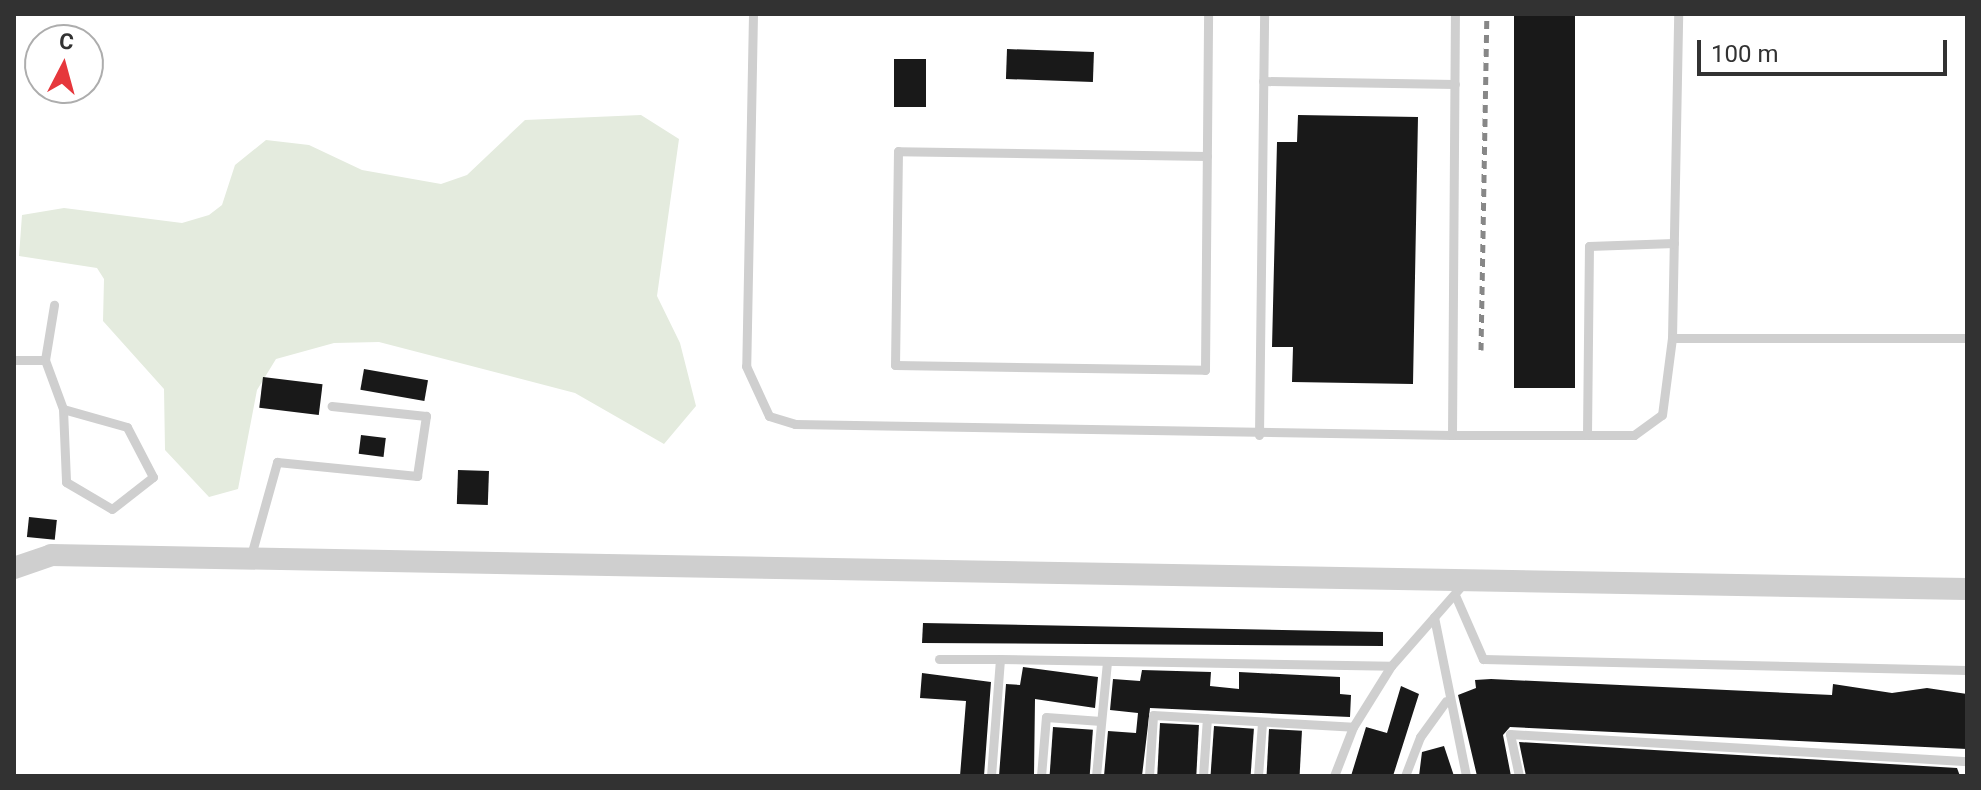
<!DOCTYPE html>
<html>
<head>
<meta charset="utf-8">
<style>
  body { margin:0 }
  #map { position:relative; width:1981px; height:790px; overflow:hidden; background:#fff; font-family:Roboto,sans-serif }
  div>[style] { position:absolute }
  .green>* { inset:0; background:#e4ebde }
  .building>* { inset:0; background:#191919; transform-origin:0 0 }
  .service>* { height:9px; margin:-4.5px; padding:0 4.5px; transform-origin:4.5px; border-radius:4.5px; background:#cfcfcf }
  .tertiary>* { height:22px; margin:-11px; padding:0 11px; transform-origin:11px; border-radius:11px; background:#cfcfcf }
  .rail>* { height:5px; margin-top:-2.5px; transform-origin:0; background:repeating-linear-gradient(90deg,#878787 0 8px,transparent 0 14px) }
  span { translate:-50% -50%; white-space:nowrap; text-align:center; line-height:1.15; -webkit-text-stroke:8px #fff; paint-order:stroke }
  .frame { position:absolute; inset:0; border:16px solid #323232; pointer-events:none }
  .north { position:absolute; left:24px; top:24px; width:80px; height:80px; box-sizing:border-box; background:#fff; border:2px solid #adadad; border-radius:50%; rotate:6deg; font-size:22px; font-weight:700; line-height:32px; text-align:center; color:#323232 }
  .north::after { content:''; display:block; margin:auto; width:28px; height:36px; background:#e6373c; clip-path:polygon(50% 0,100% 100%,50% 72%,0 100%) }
  .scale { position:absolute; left:1697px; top:40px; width:250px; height:36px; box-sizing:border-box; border:4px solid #323232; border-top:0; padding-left:10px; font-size:24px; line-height:28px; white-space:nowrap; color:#323232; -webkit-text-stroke:6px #fff; paint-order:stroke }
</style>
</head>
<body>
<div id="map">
  <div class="green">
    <div style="clip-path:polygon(641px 115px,679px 139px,657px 296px,680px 343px,696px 406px,664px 444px,575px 393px,379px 342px,334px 343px,276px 359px,257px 390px,238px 489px,209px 497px,165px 450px,164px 389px,103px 321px,104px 279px,97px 268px,19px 256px,22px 215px,64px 208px,182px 223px,209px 215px,222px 205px,235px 165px,266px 140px,309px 145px,362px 170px,441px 184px,467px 175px,525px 120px)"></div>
  </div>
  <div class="building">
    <div style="left:1514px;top:14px;width:61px;height:374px"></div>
    <div style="left:1007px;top:49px;width:87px;height:30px;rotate:2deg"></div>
    <div style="left:894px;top:59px;width:32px;height:48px"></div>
    <div style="clip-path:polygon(1298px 115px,1418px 117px,1413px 384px,1292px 382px,1293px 347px,1272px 347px,1277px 142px,1297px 142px)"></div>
    <div style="left:364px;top:369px;width:65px;height:21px;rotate:10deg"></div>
    <div style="left:263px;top:377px;width:60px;height:31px;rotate:7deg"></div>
    <div style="left:361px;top:435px;width:25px;height:19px;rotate:7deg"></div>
    <div style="left:458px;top:470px;width:31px;height:34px;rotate:2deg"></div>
    <div style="left:29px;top:517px;width:28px;height:20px;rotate:6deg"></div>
    <div style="clip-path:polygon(923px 623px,1383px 632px,1383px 646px,922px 643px)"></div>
    <div style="clip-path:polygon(1023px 667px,1098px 677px,1095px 708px,1035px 699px,1034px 776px,999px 776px,1006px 684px,1020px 685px)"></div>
    <div style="clip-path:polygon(1142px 670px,1211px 672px,1210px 686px,1239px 689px,1239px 672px,1340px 677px,1340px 694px,1351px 695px,1350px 717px,1150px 708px,1142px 776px,1104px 776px,1108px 731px,1136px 733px,1138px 713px,1110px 710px,1113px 679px,1140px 681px)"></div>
    <div style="clip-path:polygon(922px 673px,991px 682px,984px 776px,960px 776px,966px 701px,920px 698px)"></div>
    <div style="clip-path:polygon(1491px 679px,1832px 695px,1833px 684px,1892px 693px,1927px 688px,1967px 694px,1967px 749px,1510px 727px,1503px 735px,1511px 776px,1477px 776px,1458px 695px,1476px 688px,1475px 680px)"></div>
    <div style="clip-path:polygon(1401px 686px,1419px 694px,1393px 776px,1351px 776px,1366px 727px,1387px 733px)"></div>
    <div style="left:1160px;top:723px;width:39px;height:53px;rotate:3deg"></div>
    <div style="left:1214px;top:726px;width:40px;height:50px;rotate:4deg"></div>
    <div style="left:1053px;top:727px;width:40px;height:49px;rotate:4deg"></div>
    <div style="left:1269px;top:729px;width:33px;height:47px;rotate:3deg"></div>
    <div style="clip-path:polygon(1519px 742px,1957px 768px,1960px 776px,1526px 776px)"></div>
    <div style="clip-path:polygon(1444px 746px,1454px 776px,1419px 776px,1422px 752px)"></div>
  </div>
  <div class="service">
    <div style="left:753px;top:14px;width:352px;rotate:91.1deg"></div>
    <div style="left:746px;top:366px;width:55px;rotate:65.3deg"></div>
    <div style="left:769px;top:416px;width:27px;rotate:17deg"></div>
    <div style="left:795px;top:424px;width:657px;rotate:0.96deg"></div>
    <div style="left:1452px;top:435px;width:182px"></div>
    <div style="left:1634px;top:435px;width:34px;rotate:-36deg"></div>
    <div style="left:1662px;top:415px;width:78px;rotate:-82.6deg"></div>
    <div style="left:1672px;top:338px;width:324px;rotate:-88.9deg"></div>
    <div style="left:1263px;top:81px;width:192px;rotate:0.9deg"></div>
    <div style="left:1207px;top:156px;width:309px;rotate:-179.1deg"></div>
    <div style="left:898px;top:151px;width:214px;rotate:90.8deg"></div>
    <div style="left:895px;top:365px;width:310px;rotate:0.9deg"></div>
    <div style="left:1205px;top:370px;width:356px;rotate:-89.5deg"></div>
    <div style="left:1672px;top:338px;width:295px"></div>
    <div style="left:14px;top:360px;width:31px"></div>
    <div style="left:45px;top:360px;width:56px;rotate:-80.7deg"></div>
    <div style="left:45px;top:360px;width:52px;rotate:69.8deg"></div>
    <div style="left:63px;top:409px;width:73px;rotate:87.6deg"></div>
    <div style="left:66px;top:482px;width:53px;rotate:30.4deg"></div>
    <div style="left:112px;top:509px;width:52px;rotate:-38deg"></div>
    <div style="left:153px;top:477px;width:56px;rotate:-117.5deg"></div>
    <div style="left:127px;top:427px;width:66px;rotate:-164.3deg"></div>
    <div style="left:1259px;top:435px;width:421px;rotate:-89.3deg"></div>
    <div style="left:1452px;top:435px;width:421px;rotate:-89.6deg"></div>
    <div style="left:1587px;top:435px;width:189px;rotate:-89.4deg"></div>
    <div style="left:1589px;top:246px;width:85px;rotate:-2deg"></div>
    <div style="left:250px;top:559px;width:101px;rotate:-74.4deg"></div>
    <div style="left:277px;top:462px;width:141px;rotate:5.7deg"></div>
    <div style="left:417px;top:476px;width:61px;rotate:-81.5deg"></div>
    <div style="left:426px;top:416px;width:95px;rotate:-173.9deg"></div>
    <div style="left:1455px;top:595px;width:70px;rotate:66.4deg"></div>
    <div style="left:1483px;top:659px;width:484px;rotate:1.3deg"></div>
    <div style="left:1434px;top:617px;width:162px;rotate:78.6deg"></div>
    <div style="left:939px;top:659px;width:61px"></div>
    <div style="left:991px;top:776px;width:117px;rotate:-85.6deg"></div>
    <div style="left:1000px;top:659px;width:391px;rotate:1deg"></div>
    <div style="left:1391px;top:666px;width:109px;rotate:-48.7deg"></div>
    <div style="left:1041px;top:776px;width:59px;rotate:-85.2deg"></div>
    <div style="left:1046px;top:717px;width:55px;rotate:4.2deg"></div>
    <div style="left:1096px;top:776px;width:115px;rotate:-84.5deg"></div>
    <div style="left:1149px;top:776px;width:61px;rotate:-86.2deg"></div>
    <div style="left:1153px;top:715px;width:200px;rotate:3.4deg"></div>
    <div style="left:1203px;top:776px;width:58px;rotate:-86.1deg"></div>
    <div style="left:1258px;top:776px;width:53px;rotate:-85.7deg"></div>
    <div style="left:1334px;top:776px;width:53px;rotate:-68.8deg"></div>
    <div style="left:1353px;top:727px;width:72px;rotate:-58.1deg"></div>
    <div style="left:1405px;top:776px;width:42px;rotate:-69deg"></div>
    <div style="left:1420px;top:737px;width:44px;rotate:-54.2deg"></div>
    <div style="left:1519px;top:776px;width:43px;rotate:-102.1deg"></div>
    <div style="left:1510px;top:734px;width:458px;rotate:3.4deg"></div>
  </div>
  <div class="tertiary">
    <div style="left:14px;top:568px;width:39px;rotate:-19deg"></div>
    <div style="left:51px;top:555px;width:1916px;rotate:1.02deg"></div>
  </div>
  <div class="rail">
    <div style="left:1481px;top:350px;width:336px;rotate:-89deg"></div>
  </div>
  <div class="frame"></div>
  <div class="north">С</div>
  <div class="scale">100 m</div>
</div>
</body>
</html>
